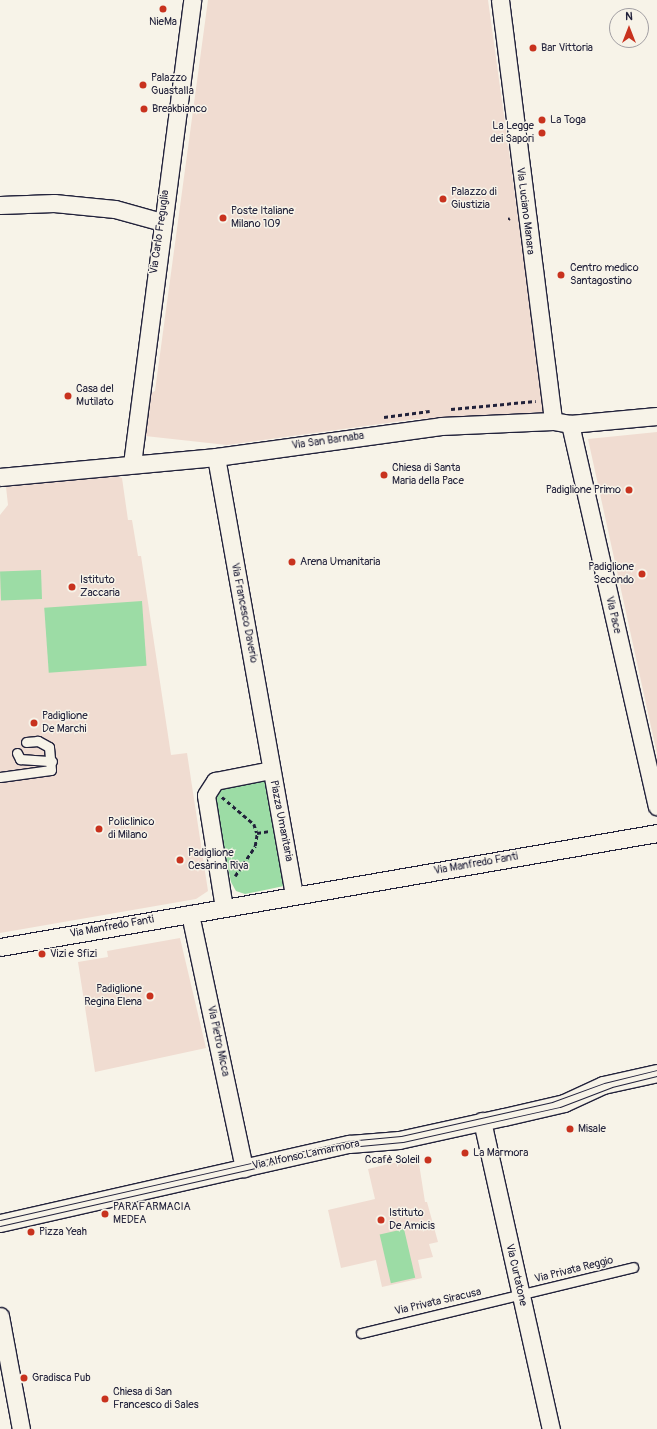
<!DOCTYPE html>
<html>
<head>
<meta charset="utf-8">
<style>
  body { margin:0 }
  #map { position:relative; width:657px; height:1429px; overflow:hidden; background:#f7f3e8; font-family:Pangolin,sans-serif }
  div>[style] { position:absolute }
  .built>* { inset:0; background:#f0dcd1 }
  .green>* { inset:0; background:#9cdca5; transform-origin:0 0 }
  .path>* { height:2.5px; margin-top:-1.25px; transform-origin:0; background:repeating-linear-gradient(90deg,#22223b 0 4px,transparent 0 7px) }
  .roads { filter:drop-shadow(1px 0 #22223b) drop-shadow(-1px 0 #22223b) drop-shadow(0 1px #22223b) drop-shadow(0 -1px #22223b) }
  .lane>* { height:9px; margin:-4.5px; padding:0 4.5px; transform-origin:4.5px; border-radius:4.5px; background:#f7f3e8 }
  .street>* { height:17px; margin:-8.5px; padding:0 8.5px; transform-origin:8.5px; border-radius:8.5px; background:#f7f3e8 }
  .tram>* { height:1px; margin:-0.5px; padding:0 0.5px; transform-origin:0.5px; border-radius:0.5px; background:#22223b }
  .dots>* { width:11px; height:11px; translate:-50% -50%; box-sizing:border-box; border:2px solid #f7f3e8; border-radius:50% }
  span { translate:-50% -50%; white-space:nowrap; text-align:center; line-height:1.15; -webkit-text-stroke:3px #f7f3e8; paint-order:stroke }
  .poi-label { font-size:11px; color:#22223b }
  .left { translate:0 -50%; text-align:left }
  .right { translate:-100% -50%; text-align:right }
  .street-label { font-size:11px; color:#22223b }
  .north { position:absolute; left:609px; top:8px; width:40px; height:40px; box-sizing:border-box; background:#f7f3e8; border:1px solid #a29fa3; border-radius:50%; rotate:0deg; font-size:11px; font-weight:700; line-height:16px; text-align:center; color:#22223b }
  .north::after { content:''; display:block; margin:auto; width:14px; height:18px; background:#c8321e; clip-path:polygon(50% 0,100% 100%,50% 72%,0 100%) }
</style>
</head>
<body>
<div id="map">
  <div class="built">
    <div style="clip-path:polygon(208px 0,488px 0,545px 412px,416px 419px,227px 445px,145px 436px,151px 393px,155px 391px)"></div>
    <div style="clip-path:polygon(657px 432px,657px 754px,588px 439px)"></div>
    <div style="clip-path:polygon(116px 476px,122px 478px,128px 520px,132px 520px,138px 556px,141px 556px,171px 755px,187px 753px,208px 891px,196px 899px,0 933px,0 515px,8px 505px,6px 487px)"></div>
    <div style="clip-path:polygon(180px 938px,206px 1048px,95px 1072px,78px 962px,108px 957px,107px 951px)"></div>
    <div style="clip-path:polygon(418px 1157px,425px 1202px,427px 1202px,438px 1242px,429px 1244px,433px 1257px,418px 1260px,422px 1278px,382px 1287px,376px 1260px,341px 1268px,328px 1210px,375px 1199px,368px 1169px)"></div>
  </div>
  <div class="green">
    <div style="left:41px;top:570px;width:29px;height:41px;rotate:88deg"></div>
    <div style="left:142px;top:601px;width:65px;height:98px;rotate:86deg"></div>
    <div style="clip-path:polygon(264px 777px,284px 886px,245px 894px,236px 891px,231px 882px,213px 798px,220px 785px)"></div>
    <div style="left:404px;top:1229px;width:50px;height:25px;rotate:77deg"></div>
  </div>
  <div class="path">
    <div style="left:508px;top:219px;width:2px;rotate:-27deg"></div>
    <div style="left:451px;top:409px;width:85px;rotate:-5.4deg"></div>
    <div style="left:384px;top:417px;width:46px;rotate:-7.4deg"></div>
    <div style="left:222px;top:797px;width:42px;rotate:40.2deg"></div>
    <div style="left:254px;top:824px;width:9px;rotate:72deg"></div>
    <div style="left:235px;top:876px;width:36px;rotate:-56deg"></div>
    <div style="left:255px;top:846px;width:13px;rotate:-81deg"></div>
    <div style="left:257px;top:833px;width:12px;rotate:-9deg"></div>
  </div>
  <div class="roads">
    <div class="lane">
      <div style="left:17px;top:753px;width:7px;rotate:63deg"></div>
      <div style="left:20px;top:759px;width:32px;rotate:4deg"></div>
      <div style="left:0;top:777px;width:51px;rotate:-7.8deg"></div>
      <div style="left:51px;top:770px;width:23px;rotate:-95deg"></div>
      <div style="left:49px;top:747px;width:13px;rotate:-151deg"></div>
      <div style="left:38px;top:741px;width:12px;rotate:175deg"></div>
      <div style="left:361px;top:1333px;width:280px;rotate:-13.6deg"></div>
    </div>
    <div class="street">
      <div style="left:500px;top:0;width:424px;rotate:82.8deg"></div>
      <div style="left:0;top:205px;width:54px;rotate:-2.1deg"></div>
      <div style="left:54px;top:203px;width:61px;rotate:5.6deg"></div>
      <div style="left:115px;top:209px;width:49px;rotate:15.5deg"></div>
      <div style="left:570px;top:424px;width:392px;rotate:77.2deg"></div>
      <div style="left:216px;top:457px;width:445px;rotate:79.9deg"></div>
      <div style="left:132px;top:464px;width:468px;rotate:-82.6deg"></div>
      <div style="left:0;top:477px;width:217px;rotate:-5.3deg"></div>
      <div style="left:216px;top:457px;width:227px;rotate:-7.8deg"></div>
      <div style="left:441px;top:426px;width:112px;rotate:-2.6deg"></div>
      <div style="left:553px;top:421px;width:17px;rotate:10deg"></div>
      <div style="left:570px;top:424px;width:87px;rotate:-5.3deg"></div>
      <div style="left:224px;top:908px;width:114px;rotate:-99.1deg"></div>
      <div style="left:206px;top:795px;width:17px;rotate:-57deg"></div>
      <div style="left:215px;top:781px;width:57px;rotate:-11.1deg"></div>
      <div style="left:190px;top:914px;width:260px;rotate:78deg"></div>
      <div style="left:0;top:947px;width:667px;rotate:-9.84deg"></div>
      <div style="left:482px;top:1121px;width:316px;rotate:77.4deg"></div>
      <div style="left:0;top:1223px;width:358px;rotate:-12.8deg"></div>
      <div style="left:349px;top:1144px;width:50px;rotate:-4.6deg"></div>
      <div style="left:399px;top:1140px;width:107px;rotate:-12.4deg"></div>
      <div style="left:504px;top:1117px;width:62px;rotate:-13.1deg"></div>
      <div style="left:564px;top:1103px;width:43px;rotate:-24.8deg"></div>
      <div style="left:603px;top:1085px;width:55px;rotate:-12.5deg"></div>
      <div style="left:0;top:1316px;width:115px;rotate:79.5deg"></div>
    </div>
  </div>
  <div class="tram">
    <div style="left:0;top:1220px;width:356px;rotate:-12.8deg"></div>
    <div style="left:347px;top:1141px;width:54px;rotate:-5.3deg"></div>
    <div style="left:401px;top:1136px;width:155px;rotate:-12.7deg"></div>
    <div style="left:552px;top:1102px;width:55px;rotate:-20.1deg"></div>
    <div style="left:604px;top:1083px;width:55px;rotate:-13.8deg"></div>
    <div style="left:0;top:1226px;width:358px;rotate:-12.8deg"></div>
    <div style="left:349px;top:1147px;width:54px;rotate:-5.3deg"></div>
    <div style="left:403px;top:1142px;width:161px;rotate:-12.6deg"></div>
    <div style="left:560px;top:1107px;width:56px;rotate:-21deg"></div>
    <div style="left:612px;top:1087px;width:46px;rotate:-13.7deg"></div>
  </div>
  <div class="dots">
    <div style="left:163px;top:9px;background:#c8321e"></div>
    <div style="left:533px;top:48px;background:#c8321e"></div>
    <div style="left:143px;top:85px;background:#c8321e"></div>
    <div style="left:144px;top:109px;background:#c8321e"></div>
    <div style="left:542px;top:120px;background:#c8321e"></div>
    <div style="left:542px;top:133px;background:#c8321e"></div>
    <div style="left:443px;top:199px;background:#c8321e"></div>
    <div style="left:223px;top:218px;background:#c8321e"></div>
    <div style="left:561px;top:275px;background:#c8321e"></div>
    <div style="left:68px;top:396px;background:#c8321e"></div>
    <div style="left:384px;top:475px;background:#c8321e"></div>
    <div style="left:629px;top:490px;background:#c8321e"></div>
    <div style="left:292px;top:562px;background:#c8321e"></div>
    <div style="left:642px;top:574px;background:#c8321e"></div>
    <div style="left:72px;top:587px;background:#c8321e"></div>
    <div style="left:34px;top:723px;background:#c8321e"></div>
    <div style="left:99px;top:829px;background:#c8321e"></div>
    <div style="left:180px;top:860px;background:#c8321e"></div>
    <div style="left:42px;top:954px;background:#c8321e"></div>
    <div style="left:150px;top:996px;background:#c8321e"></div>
    <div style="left:570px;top:1129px;background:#c8321e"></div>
    <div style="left:465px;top:1153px;background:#c8321e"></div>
    <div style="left:428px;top:1160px;background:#c8321e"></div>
    <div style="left:105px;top:1214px;background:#c8321e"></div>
    <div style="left:381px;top:1220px;background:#c8321e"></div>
    <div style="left:31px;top:1232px;background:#c8321e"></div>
    <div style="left:24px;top:1378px;background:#c8321e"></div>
    <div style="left:105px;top:1399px;background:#c8321e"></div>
  </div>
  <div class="poi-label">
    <span style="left:163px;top:22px">NieMa</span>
    <span class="left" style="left:541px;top:48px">Bar Vittoria</span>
    <span class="left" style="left:151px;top:85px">Palazzo<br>Guastalla</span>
    <span class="left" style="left:152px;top:109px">Breakbianco</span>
    <span class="left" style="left:550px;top:120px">La Toga</span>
    <span class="right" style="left:534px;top:133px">La Legge<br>dei Sapori</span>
    <span class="left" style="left:451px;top:199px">Palazzo di<br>Giustizia</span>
    <span class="left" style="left:231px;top:218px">Poste Italiane<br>Milano 109</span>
    <span class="left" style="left:570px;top:275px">Centro medico<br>Santagostino</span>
    <span class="left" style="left:76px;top:396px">Casa del<br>Mutilato</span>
    <span class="left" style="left:392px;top:475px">Chiesa di Santa<br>Maria della Pace</span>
    <span class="right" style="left:621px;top:490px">Padiglione Primo</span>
    <span class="left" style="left:300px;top:562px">Arena Umanitaria</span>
    <span class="right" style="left:634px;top:574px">Padiglione<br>Secondo</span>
    <span class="left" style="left:80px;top:587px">Istituto<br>Zaccaria</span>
    <span class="left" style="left:42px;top:723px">Padiglione<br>De Marchi</span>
    <span class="left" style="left:108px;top:829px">Policlinico<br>di Milano</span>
    <span class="left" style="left:188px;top:860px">Padiglione<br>Cesarina Riva</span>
    <span class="left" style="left:50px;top:954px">Vizi e Sfizi</span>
    <span class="right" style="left:142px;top:996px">Padiglione<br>Regina Elena</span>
    <span class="left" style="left:578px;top:1129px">Misale</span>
    <span class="left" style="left:473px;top:1153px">La Marmora</span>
    <span class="right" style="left:420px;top:1160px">Ccafè Soleil</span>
    <span class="left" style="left:113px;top:1214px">PARAFARMACIA<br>MEDEA</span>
    <span class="left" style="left:389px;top:1220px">Istituto<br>De Amicis</span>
    <span class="left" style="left:39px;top:1232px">Pizza Yeah</span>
    <span class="left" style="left:32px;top:1378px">Gradisca Pub</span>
    <span class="left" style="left:113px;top:1399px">Chiesa di San<br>Francesco di Sales</span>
  </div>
  <div class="street-label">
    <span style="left:525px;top:211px;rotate:83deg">Via Luciano Manara</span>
    <span style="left:160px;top:232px;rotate:-82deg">Via Carlo Freguglia</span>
    <span style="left:328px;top:441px;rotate:-8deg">Via San Barnaba</span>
    <span style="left:244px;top:613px;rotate:79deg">Via Francesco Daverio</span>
    <span style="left:613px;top:615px;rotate:77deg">Via Pace</span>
    <span style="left:281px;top:821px;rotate:79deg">Piazza Umanitaria</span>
    <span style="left:476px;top:864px;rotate:-10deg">Via Manfredo Fanti</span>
    <span style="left:112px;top:927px;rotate:-10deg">Via Manfredo Fanti</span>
    <span style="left:218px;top:1041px;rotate:78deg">Via Pietro Micca</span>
    <span style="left:306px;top:1155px;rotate:-12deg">Via Alfonso Lamarmora</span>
    <span style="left:574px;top:1270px;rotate:-14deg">Via Privata Reggio</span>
    <span style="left:516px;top:1275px;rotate:77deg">Via Curtatone</span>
    <span style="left:438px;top:1302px;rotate:-13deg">Via Privata Siracusa</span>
  </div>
  <div class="north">N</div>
</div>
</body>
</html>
